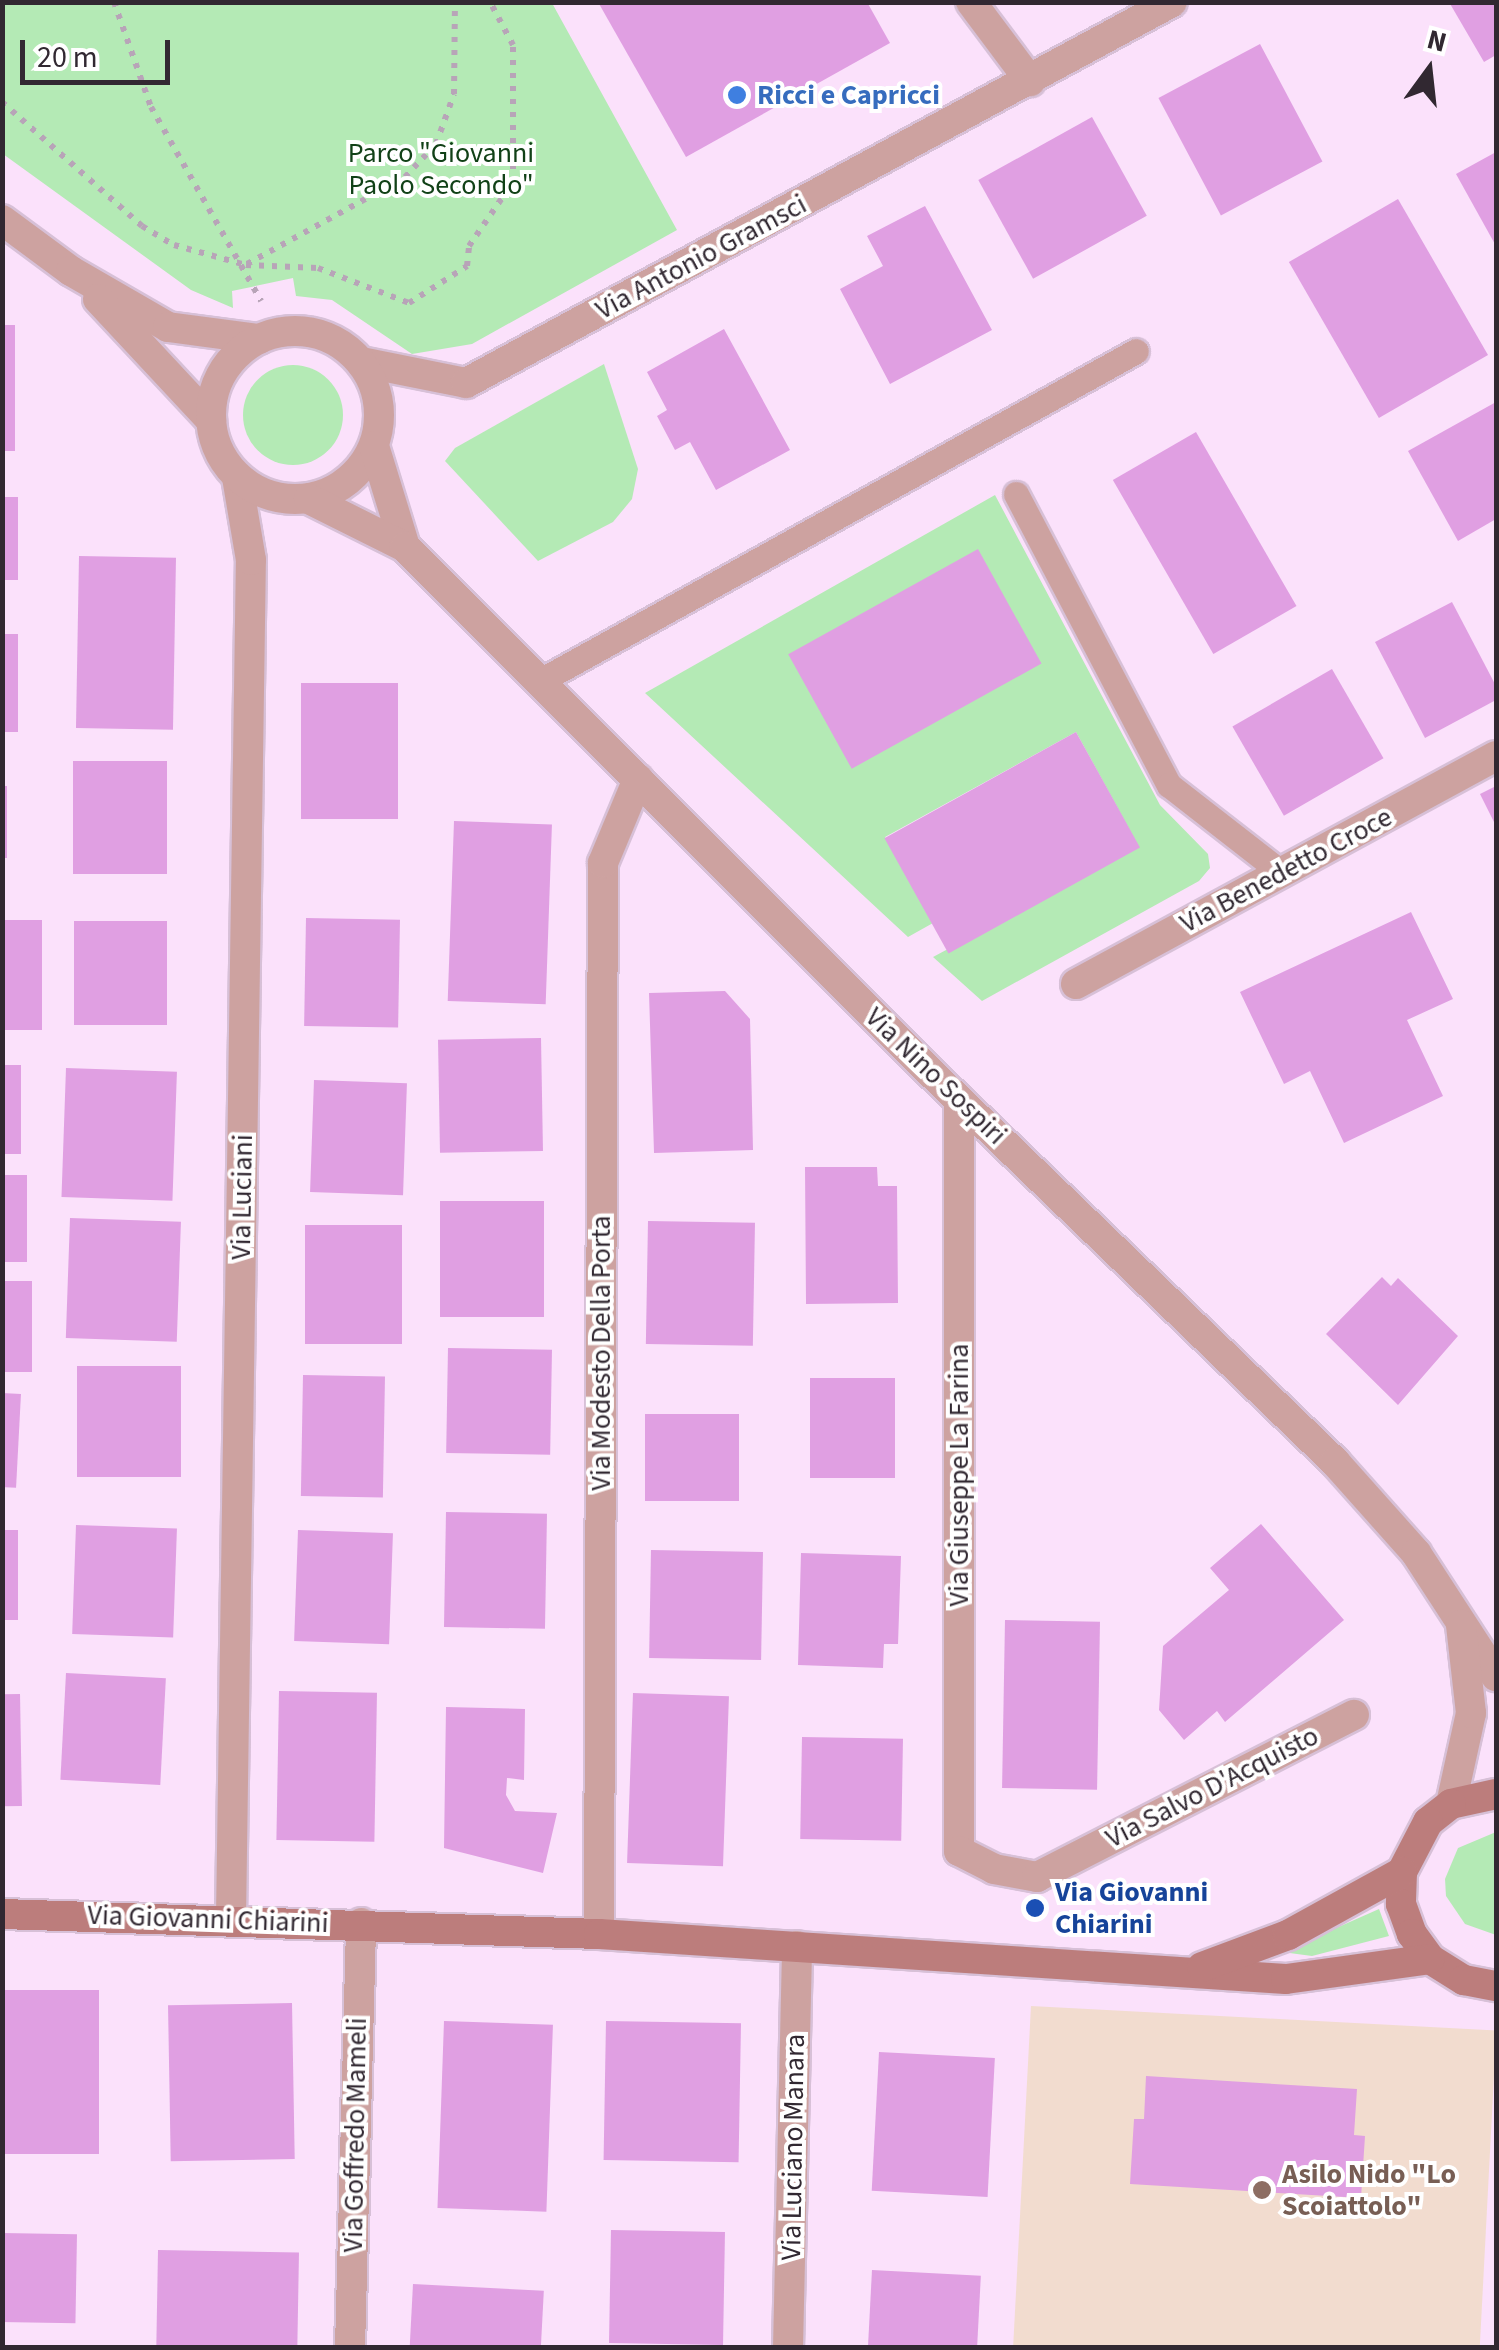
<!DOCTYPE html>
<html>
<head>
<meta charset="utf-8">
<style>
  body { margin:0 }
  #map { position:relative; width:1499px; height:2350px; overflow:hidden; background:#fbe1fb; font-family:"Source Sans 3",sans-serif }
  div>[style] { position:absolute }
  .education>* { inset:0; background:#f2dccf; transform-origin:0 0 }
  .green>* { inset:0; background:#b4eab5 }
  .round { border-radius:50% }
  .building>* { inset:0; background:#e09fe2; transform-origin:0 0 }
  .path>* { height:6px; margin-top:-3px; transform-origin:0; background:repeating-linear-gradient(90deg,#b8a4b8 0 5px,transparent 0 13px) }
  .roads { filter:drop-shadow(2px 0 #d7c0d7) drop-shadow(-2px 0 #d7c0d7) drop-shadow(0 2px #d7c0d7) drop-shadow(0 -2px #d7c0d7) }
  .service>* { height:25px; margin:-12.5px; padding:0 12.5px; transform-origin:12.5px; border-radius:12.5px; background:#cda2a0 }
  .minor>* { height:30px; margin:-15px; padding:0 15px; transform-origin:15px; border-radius:15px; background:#cda2a0 }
  .tertiary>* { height:30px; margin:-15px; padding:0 15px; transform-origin:15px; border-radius:15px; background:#cda2a0 }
  .tertiary>.ring { margin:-15px; padding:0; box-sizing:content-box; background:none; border:30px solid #cda2a0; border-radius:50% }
  .secondary>* { height:30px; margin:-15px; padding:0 15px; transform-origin:15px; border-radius:15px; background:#bc7d7c }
  .dots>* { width:28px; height:28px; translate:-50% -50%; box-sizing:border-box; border:5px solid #fff; border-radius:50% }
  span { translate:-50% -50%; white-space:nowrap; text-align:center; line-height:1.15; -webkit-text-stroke:8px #fff; paint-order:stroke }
  .shop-label { font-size:28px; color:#366cbe; font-weight:700 }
  .left { translate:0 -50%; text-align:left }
  .park-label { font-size:28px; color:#114117 }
  .street-label { font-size:28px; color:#312831 }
  .transit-label { font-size:28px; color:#164399; font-weight:700 }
  .education-label { font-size:28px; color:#785e54; font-weight:700 }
  .frame { position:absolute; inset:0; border:5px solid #312831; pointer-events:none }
  .north { position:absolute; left:1379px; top:20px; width:100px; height:100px; -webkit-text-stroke:8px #fff; paint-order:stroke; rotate:15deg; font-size:28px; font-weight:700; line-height:40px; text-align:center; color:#312831 }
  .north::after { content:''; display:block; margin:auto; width:35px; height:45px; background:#312831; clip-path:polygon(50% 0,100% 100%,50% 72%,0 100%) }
  .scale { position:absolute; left:20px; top:40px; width:150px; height:45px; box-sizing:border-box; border:5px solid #312831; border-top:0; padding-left:12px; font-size:30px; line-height:35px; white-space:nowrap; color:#312831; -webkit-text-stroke:8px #fff; paint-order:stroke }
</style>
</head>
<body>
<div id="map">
  <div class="education">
    <div style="left:1031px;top:2006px;width:466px;height:342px;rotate:3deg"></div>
  </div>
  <div class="green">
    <div style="clip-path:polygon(3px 2px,552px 3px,677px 230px,472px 344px,412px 354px,332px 300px,296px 296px,293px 278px,232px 291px,233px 308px,191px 290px,3px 154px)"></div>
    <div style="clip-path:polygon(604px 364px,638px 469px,632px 499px,613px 522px,538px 561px,445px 461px,455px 448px)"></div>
    <div class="round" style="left:243px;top:365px;width:100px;height:100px"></div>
    <div style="clip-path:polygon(995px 495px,1160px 805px,1208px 854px,1210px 868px,1199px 881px,982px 1001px,933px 957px,1139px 847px,1076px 732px,885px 837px,933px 923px,908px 937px,645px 693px)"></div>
    <div style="clip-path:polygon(1496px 1832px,1496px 1935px,1465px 1924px,1446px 1896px,1445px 1879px,1458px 1848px)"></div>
    <div style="clip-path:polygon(1379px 1909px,1389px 1936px,1312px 1956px,1282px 1952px)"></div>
  </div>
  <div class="building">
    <div style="clip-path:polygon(598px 2px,867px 2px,890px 43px,686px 157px)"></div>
    <div style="clip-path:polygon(1449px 2px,1496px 2px,1496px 55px,1484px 62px)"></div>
    <div style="left:1260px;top:44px;width:133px;height:115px;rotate:62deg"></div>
    <div style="left:1092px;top:117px;width:113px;height:130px;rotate:61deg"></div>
    <div style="clip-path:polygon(1496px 152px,1496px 246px,1456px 174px)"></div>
    <div style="left:1398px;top:199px;width:180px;height:126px;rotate:60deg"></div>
    <div style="clip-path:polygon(925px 206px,992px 330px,890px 384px,840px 289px,883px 266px,867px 236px)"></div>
    <div style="left:2px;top:325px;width:13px;height:126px"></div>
    <div style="clip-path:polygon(724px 329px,790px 450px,716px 490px,690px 442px,675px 450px,657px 416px,667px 410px,647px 372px)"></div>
    <div style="clip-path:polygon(1496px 402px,1496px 519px,1458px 541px,1408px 451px)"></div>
    <div style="left:1196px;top:432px;width:201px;height:96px;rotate:60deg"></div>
    <div style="left:2px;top:497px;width:16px;height:83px"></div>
    <div style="left:978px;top:549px;width:131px;height:217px;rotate:61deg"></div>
    <div style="left:79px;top:556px;width:97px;height:172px;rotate:1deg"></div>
    <div style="clip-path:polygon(1452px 602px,1496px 686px,1496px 700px,1425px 738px,1375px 642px)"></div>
    <div style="left:2px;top:634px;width:16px;height:98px"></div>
    <div style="left:1332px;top:669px;width:103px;height:115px;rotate:60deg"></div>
    <div style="left:301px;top:683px;width:97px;height:136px"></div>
    <div style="left:1076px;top:732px;width:132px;height:219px;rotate:61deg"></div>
    <div style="left:73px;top:761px;width:94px;height:113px"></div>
    <div style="left:2px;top:786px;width:5px;height:72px"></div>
    <div style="clip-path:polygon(1496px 786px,1496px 826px,1480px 794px)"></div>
    <div style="left:454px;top:821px;width:98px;height:180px;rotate:2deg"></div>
    <div style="clip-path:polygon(1411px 912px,1453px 999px,1407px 1020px,1443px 1096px,1344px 1143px,1310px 1071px,1284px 1084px,1240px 992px)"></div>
    <div style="left:306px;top:918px;width:94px;height:108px;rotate:1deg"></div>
    <div style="left:2px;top:920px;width:40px;height:110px"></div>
    <div style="left:74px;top:921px;width:93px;height:104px"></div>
    <div style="clip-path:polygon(725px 991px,750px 1019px,753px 1150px,654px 1153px,649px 993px)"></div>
    <div style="left:541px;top:1038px;width:113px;height:103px;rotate:89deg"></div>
    <div style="left:2px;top:1065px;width:19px;height:89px"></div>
    <div style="left:66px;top:1068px;width:111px;height:129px;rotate:2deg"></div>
    <div style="left:314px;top:1080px;width:93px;height:112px;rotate:2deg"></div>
    <div style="clip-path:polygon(805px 1167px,877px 1167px,878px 1186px,897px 1186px,898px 1303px,806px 1304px)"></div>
    <div style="left:2px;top:1175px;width:25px;height:87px"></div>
    <div style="left:440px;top:1201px;width:104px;height:116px"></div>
    <div style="left:70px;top:1218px;width:111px;height:120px;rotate:2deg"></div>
    <div style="left:648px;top:1221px;width:107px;height:123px;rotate:1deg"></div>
    <div style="left:305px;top:1225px;width:97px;height:119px"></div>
    <div style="clip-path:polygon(1382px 1277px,1391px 1286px,1398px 1278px,1458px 1336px,1398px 1405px,1326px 1334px)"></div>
    <div style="left:2px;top:1281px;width:30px;height:91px"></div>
    <div style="left:448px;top:1348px;width:104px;height:105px;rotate:1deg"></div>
    <div style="left:77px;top:1366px;width:104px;height:111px"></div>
    <div style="left:303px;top:1375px;width:82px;height:121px;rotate:1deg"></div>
    <div style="left:895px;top:1378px;width:100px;height:85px;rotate:90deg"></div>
    <div style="left:2px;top:1393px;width:19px;height:94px;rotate:3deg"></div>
    <div style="left:645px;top:1414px;width:94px;height:87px"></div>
    <div style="left:446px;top:1512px;width:101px;height:115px;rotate:1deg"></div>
    <div style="clip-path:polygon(1261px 1524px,1344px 1620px,1225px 1722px,1217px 1711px,1184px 1740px,1159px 1710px,1163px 1646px,1229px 1590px,1210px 1568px)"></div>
    <div style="left:76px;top:1525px;width:101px;height:109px;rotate:2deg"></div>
    <div style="left:2px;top:1530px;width:16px;height:90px"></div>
    <div style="left:298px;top:1530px;width:95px;height:111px;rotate:2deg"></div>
    <div style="left:651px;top:1550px;width:112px;height:108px;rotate:1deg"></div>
    <div style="clip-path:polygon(801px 1553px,901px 1556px,898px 1644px,884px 1644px,883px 1668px,798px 1665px)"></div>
    <div style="left:1005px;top:1620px;width:95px;height:168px;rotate:1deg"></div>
    <div style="left:66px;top:1673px;width:100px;height:107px;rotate:3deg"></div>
    <div style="left:279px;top:1691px;width:98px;height:149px;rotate:1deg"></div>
    <div style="left:633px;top:1693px;width:96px;height:170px;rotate:2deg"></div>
    <div style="left:20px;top:1694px;width:112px;height:18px;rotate:89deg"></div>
    <div style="clip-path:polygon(446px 1707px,525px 1709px,524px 1780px,507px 1778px,506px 1795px,515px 1811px,557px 1813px,543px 1873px,444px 1848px)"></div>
    <div style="left:802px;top:1737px;width:101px;height:102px;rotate:1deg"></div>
    <div style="left:2px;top:1990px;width:97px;height:164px"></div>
    <div style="left:292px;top:2003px;width:156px;height:124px;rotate:89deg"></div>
    <div style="left:444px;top:2021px;width:109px;height:187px;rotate:2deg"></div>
    <div style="left:606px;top:2021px;width:135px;height:139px;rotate:1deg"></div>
    <div style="left:879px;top:2052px;width:116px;height:139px;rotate:3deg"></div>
    <div style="clip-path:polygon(1146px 2076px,1357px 2089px,1354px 2135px,1365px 2136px,1361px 2198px,1130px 2184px,1134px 2119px,1144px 2119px)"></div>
    <div style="left:611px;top:2230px;width:114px;height:113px;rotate:1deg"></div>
    <div style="left:2px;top:2233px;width:75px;height:89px;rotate:1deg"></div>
    <div style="left:158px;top:2250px;width:141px;height:98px;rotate:1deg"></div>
    <div style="left:872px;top:2270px;width:109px;height:78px;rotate:3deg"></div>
    <div style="left:413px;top:2284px;width:131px;height:64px;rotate:3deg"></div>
  </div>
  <div class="path">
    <div style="left:114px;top:2px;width:111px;rotate:70.6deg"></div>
    <div style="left:151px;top:107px;width:223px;rotate:60.4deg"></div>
    <div style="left:2px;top:102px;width:187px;rotate:41.5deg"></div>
    <div style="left:142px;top:226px;width:37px;rotate:31deg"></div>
    <div style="left:174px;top:245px;width:75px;rotate:15.5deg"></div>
    <div style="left:246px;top:265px;width:72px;rotate:2.4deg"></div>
    <div style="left:318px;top:268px;width:97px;rotate:21deg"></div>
    <div style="left:409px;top:303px;width:69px;rotate:-32.5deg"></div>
    <div style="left:467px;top:266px;width:20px;rotate:-84deg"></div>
    <div style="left:469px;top:246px;width:78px;rotate:-55.5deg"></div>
    <div style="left:513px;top:182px;width:137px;rotate:-90deg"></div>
    <div style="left:513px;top:45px;width:49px;rotate:-118.1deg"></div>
    <div style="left:247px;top:264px;width:180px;rotate:-28.8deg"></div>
    <div style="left:405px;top:177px;width:45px;rotate:-46.8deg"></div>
    <div style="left:436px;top:144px;width:53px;rotate:-70.2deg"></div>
    <div style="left:454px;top:94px;width:92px;rotate:-89.4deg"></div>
  </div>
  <div class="roads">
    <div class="service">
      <div style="left:1016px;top:494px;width:329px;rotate:62.3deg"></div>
      <div style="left:1169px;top:785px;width:143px;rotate:37.9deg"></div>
      <div style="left:540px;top:681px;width:681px;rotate:-28.97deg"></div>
    </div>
    <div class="minor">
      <div style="left:971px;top:2px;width:99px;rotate:53.2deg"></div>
      <div style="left:361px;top:362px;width:107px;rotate:11.3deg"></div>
      <div style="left:466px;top:383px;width:802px;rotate:-28.35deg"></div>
      <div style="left:1076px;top:984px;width:478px;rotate:-28.5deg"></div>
      <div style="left:959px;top:1100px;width:751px;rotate:90deg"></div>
      <div style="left:959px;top:1851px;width:39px;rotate:27deg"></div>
      <div style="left:994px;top:1869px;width:44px;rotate:10.5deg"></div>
      <div style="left:1037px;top:1877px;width:356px;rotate:-27.1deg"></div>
      <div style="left:231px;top:1918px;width:1358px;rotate:-89.16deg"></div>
      <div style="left:251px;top:560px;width:84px;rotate:-99.6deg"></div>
      <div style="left:599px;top:1934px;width:1071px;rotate:-89.79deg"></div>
      <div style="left:603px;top:863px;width:91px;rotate:-67.4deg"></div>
      <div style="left:350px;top:2348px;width:425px;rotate:-88.5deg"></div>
      <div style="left:788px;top:2348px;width:402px;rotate:-88.7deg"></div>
    </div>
    <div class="tertiary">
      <div style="left:2px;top:220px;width:86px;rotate:36.5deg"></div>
      <div style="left:71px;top:271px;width:112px;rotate:30deg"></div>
      <div style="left:168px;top:327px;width:92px;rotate:7.5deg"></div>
      <div style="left:98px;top:299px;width:166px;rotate:47deg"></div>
      <div class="ring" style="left:211px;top:331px;width:138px;height:138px"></div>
      <div style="left:374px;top:446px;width:106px;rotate:72.9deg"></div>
      <div style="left:309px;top:499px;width:107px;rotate:26.6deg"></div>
      <div style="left:405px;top:547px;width:741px;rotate:45deg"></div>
      <div style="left:929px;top:1071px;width:564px;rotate:43.92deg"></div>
      <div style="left:1335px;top:1462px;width:122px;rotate:48.3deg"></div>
      <div style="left:1416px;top:1553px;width:147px;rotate:57deg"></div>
      <div style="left:1451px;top:1804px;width:93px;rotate:-77.6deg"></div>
      <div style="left:1471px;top:1713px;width:89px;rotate:-96.5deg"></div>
    </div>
    <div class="secondary">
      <div style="left:1496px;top:1794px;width:46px;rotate:167.5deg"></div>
      <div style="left:1451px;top:1804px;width:29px;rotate:142deg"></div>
      <div style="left:1428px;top:1822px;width:56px;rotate:117.5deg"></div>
      <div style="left:1402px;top:1872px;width:32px;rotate:92deg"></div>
      <div style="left:1401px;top:1904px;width:32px;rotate:70deg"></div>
      <div style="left:1412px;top:1934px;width:31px;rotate:54deg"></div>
      <div style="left:1430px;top:1959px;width:40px;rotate:32deg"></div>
      <div style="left:1464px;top:1980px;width:33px;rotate:11deg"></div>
      <div style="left:2px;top:1914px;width:597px;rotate:1.92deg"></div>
      <div style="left:599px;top:1934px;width:688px;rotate:3.75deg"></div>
      <div style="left:1286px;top:1979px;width:145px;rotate:-7.9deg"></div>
      <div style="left:1202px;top:1967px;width:92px;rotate:-20.4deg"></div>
      <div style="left:1288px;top:1935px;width:130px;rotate:-28.9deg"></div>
    </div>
  </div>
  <div class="dots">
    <div style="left:737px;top:95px;background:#3f7fe0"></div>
    <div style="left:1035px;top:1908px;background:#1a4fb4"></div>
    <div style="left:1262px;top:2190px;background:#8d6e63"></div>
  </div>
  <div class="shop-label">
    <span class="left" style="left:757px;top:95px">Ricci e Capricci</span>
  </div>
  <div class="park-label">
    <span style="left:441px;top:169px">Parco "Giovanni<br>Paolo Secondo"</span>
  </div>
  <div class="street-label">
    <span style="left:701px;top:257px;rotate:-28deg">Via Antonio Gramsci</span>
    <span style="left:1286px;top:870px;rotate:-28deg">Via Benedetto Croce</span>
    <span style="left:936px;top:1076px;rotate:44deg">Via Nino Sospiri</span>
    <span style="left:242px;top:1197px;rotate:-89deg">Via Luciani</span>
    <span style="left:601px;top:1353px;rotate:-90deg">Via Modesto Della Porta</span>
    <span style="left:959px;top:1475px;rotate:-90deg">Via Giuseppe La Farina</span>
    <span style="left:1212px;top:1787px;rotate:-27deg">Via Salvo D'Acquisto</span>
    <span style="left:208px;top:1919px;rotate:2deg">Via Giovanni Chiarini</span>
    <span style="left:355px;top:2135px;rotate:-89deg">Via Goffredo Mameli</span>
    <span style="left:793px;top:2147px;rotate:-89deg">Via Luciano Manara</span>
  </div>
  <div class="transit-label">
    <span class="left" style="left:1055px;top:1908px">Via Giovanni<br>Chiarini</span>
  </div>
  <div class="education-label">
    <span class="left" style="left:1282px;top:2190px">Asilo Nido "Lo<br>Scoiattolo"</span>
  </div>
  <div class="frame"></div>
  <div class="north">N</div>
  <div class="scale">20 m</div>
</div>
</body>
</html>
